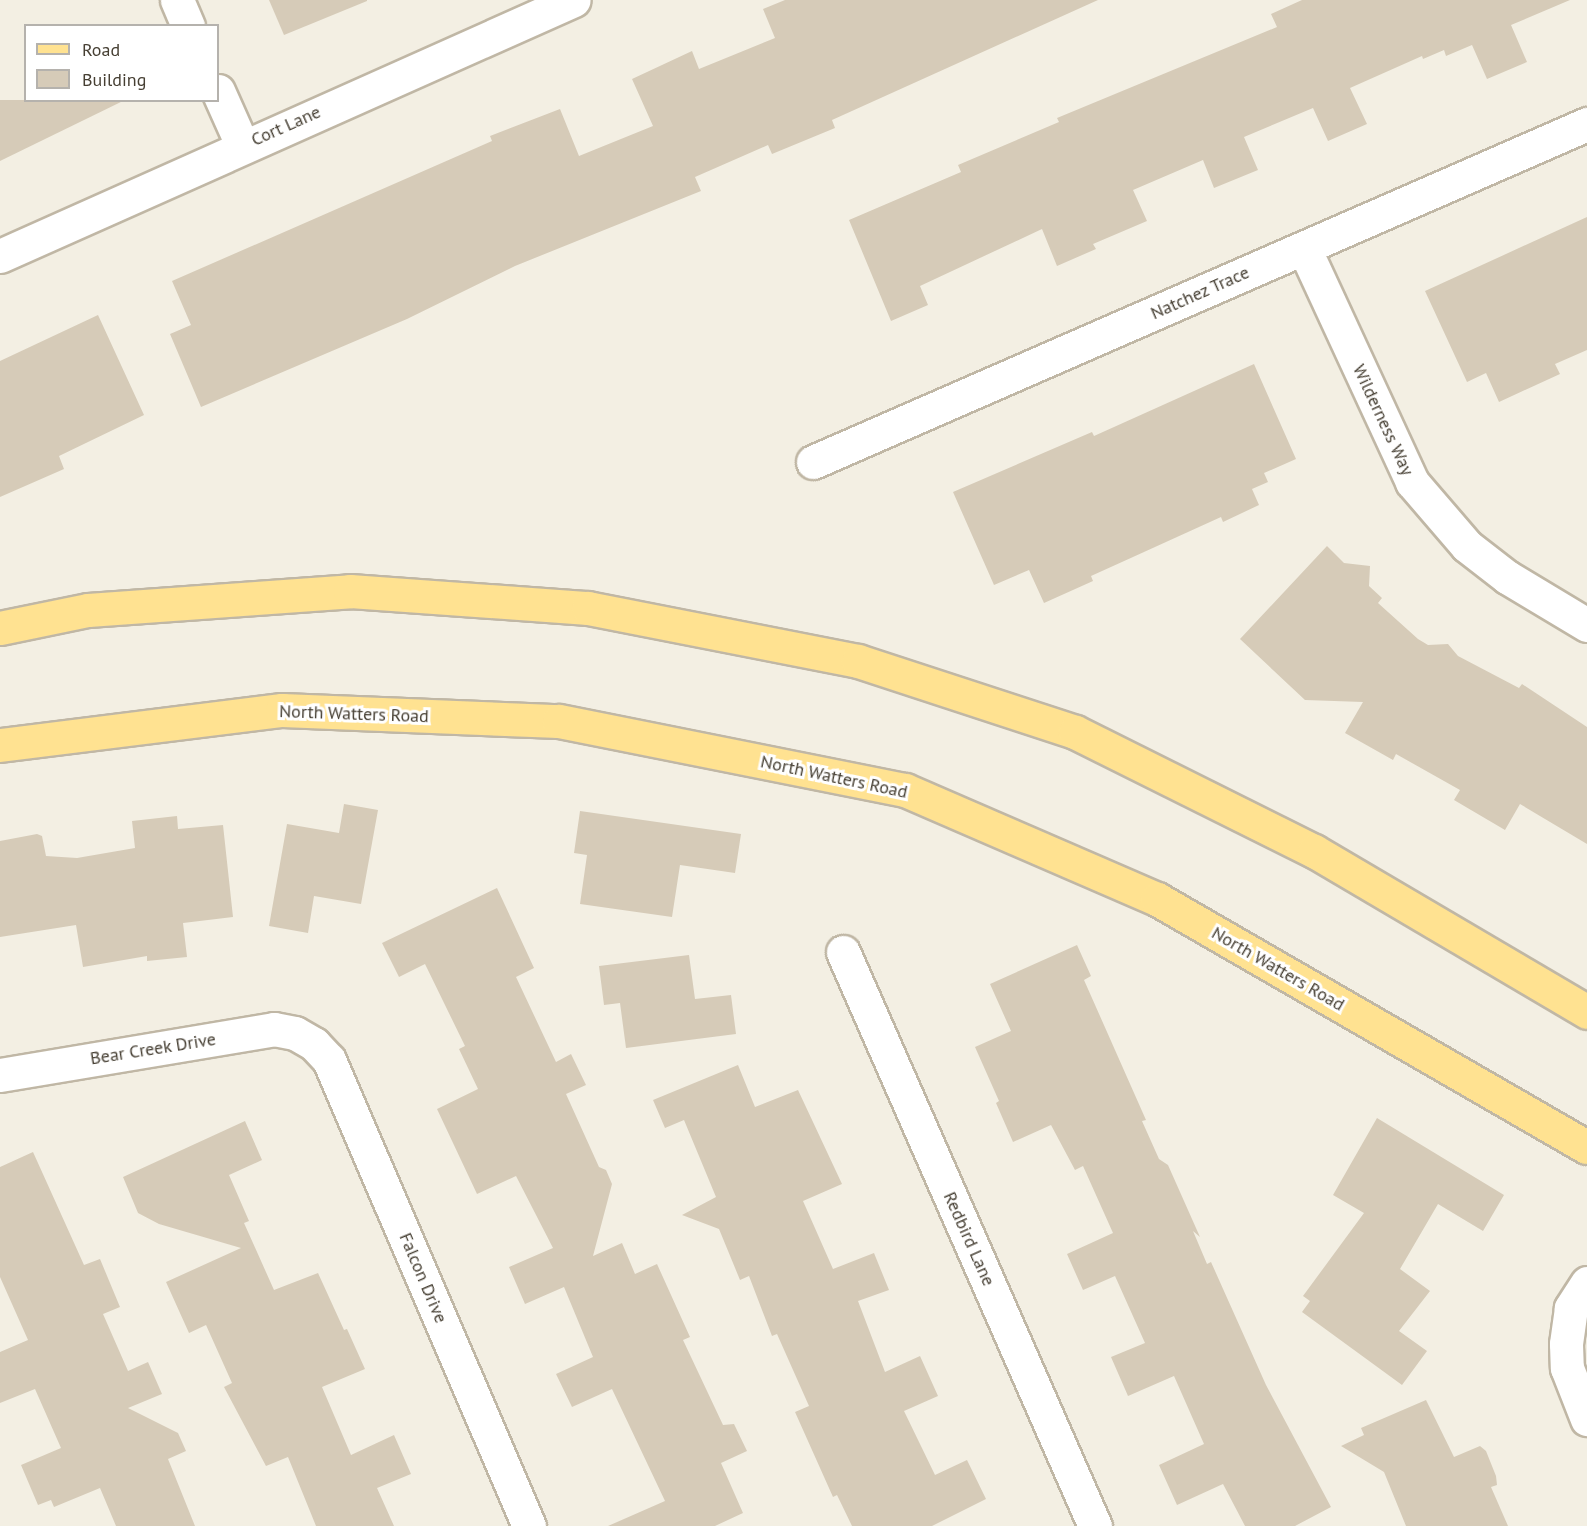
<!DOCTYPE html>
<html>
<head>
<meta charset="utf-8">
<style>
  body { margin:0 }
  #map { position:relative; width:1587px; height:1526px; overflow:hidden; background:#f3efe3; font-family:"PT Sans",sans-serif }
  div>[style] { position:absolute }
  .building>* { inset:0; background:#d6cbb8 }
  .roads { filter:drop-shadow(2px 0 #c0b7a5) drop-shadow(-2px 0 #c0b7a5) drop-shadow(0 2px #c0b7a5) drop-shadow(0 -2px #c0b7a5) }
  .minor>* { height:33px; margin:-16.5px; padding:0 16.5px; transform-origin:16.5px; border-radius:16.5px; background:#fff }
  .major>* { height:33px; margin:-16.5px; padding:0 16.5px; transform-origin:16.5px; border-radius:16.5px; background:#ffe291 }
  span { translate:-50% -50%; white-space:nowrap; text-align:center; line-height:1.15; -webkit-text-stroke:6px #fff; paint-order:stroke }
  .street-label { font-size:18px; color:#463f33 }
  .legend { position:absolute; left:24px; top:24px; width:195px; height:78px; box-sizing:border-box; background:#fff; border:2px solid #b5b2ad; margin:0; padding:8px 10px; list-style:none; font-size:18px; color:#463f33 }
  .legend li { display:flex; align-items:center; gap:12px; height:30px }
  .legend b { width:30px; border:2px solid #b5b2ad }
</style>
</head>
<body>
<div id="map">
  <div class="building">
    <div style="clip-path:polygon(269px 0,367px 0,367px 1px,284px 35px)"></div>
    <div style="clip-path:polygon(785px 0,1098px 0,832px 120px,835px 128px,772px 154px,768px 145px,695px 177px,701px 191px,515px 266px,407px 319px,201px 407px,170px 334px,191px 325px,172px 281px,492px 141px,490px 136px,560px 109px,579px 156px,653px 126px,632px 79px,692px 51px,699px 69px,775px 38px,763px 9px)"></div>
    <div style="clip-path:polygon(1302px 0,1570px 0,1511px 25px,1527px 62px,1487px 79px,1472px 45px,1446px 56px,1444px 50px,1423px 59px,1422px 56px,1350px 88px,1367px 124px,1328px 141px,1313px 108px,1244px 137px,1258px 170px,1214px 188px,1203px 160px,1133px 190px,1147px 221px,1093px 244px,1096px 249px,1057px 266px,1042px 229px,920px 286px,928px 305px,891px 321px,849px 220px,961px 172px,958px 165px,1059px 122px,1057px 118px,1277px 27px,1271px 14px)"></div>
    <div style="clip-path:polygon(0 100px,125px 100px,0 161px)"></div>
    <div style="clip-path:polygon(1587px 217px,1587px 350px,1555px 364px,1560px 374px,1499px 402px,1486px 373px,1467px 382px,1425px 291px)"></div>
    <div style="clip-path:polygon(98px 315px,144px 415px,59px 456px,64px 469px,0 497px,0 361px)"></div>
    <div style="clip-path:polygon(1254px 364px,1296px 459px,1264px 473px,1268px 482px,1252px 489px,1259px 505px,1223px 522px,1221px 517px,1133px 557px,1091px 576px,1093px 581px,1044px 603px,1029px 570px,994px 585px,953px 492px,1092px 432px,1094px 436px)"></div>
    <div style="clip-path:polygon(1327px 546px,1344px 563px,1370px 566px,1369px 586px,1382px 598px,1378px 603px,1418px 639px,1428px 645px,1448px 644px,1458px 656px,1519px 688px,1522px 684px,1587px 727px,1587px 844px,1520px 804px,1505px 830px,1454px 800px,1460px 790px,1396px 754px,1393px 760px,1345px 733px,1363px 702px,1305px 700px,1240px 639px)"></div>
    <div style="clip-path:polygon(344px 804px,378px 810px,361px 904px,314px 896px,308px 933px,269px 926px,287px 824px,339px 833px)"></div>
    <div style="clip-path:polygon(580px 811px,741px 834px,735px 873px,680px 865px,672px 917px,580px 904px,587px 855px,574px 853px)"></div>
    <div style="clip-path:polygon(177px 816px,178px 829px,223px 825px,233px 917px,183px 923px,187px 957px,147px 961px,147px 956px,83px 967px,76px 925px,0 937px,0 841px,37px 834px,42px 836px,46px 856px,77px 858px,135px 848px,132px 821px)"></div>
    <div style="clip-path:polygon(497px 888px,534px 968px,516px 977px,556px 1062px,571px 1054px,586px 1085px,566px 1094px,599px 1167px,606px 1170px,612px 1184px,593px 1256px,622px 1243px,635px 1274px,657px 1264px,690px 1337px,683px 1340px,723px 1425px,734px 1424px,747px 1451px,721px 1463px,743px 1513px,715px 1526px,608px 1526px,665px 1501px,612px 1389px,572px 1407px,556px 1374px,593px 1357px,564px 1287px,525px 1304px,509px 1267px,553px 1248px,516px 1176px,477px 1194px,437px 1109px,478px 1089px,459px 1049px,465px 1046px,425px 964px,399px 977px,382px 943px)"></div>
    <div style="clip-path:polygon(1077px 945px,1091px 976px,1084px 980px,1146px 1120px,1142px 1121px,1159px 1159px,1168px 1165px,1200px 1237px,1193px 1231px,1207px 1264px,1211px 1262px,1266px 1385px,1331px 1507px,1295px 1526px,1245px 1526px,1223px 1484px,1177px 1505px,1159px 1465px,1204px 1444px,1174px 1376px,1128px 1396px,1111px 1357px,1145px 1343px,1115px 1276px,1083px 1290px,1067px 1254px,1113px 1233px,1083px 1166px,1075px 1170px,1051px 1125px,1013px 1142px,996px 1103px,999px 1101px,975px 1047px,1011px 1031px,990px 984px)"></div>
    <div style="clip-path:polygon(689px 955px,695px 999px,731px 995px,736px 1034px,626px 1048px,620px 1003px,604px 1005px,599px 966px)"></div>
    <div style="clip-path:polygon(738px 1065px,755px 1107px,798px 1090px,842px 1184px,803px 1201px,833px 1269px,874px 1253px,889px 1290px,858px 1301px,885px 1372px,920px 1356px,938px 1396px,904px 1411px,935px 1475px,967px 1460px,986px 1499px,932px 1526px,852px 1526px,837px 1495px,833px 1497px,795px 1412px,809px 1406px,777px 1334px,772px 1336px,749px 1276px,740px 1280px,719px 1229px,682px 1215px,716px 1197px,684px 1120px,665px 1128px,653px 1100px)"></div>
    <div style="clip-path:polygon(1377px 1118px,1504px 1195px,1483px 1231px,1438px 1204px,1400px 1269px,1430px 1291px,1399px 1331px,1427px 1351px,1402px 1385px,1302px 1312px,1310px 1301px,1303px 1296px,1364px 1213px,1333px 1195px)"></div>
    <div style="clip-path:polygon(245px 1121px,262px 1160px,229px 1175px,249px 1221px,244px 1223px,274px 1290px,318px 1273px,344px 1330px,347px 1329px,365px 1369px,322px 1387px,351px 1455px,394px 1435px,411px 1474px,377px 1488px,394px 1526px,316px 1526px,288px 1457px,266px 1466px,224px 1387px,232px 1383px,206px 1325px,189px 1333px,166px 1282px,241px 1248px,159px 1224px,138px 1213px,123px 1177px)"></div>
    <div style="clip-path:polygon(33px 1152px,84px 1265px,100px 1259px,120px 1307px,103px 1314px,128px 1371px,148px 1362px,162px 1394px,128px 1408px,178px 1433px,186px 1451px,168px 1459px,195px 1526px,116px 1526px,100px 1488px,54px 1507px,51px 1500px,38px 1505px,21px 1465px,61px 1448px,35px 1389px,0 1403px,0 1352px,28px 1340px,0 1277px,0 1167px)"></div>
    <div style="clip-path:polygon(1426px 1400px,1454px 1457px,1480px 1446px,1486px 1451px,1496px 1476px,1497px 1485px,1491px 1487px,1508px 1526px,1406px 1526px,1384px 1472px,1341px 1446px,1364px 1435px,1361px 1428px)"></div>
  </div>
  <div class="roads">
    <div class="minor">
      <div style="left:177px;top:0;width:28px;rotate:67deg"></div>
      <div style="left:218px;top:91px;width:59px;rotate:66deg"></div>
      <div style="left:1304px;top:248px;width:258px;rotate:65.2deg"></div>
      <div style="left:1412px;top:482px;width:84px;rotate:49.3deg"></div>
      <div style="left:1467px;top:546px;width:51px;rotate:37.8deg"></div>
      <div style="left:1507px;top:577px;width:93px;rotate:31deg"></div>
      <div style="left:0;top:256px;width:628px;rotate:-24.04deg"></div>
      <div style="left:813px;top:462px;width:845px;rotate:-23.59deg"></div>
      <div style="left:843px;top:952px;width:627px;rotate:66.3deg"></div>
      <div style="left:0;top:1075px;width:278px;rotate:-9.5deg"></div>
      <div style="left:274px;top:1029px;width:21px;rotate:11deg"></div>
      <div style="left:295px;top:1033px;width:22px;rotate:30deg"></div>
      <div style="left:314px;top:1044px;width:22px;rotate:47deg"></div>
      <div style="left:329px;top:1060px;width:507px;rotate:66.77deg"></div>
      <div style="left:1587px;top:1283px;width:30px;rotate:123deg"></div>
      <div style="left:1571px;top:1308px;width:36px;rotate:98deg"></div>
      <div style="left:1566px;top:1344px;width:24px;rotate:88deg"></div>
      <div style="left:1567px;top:1368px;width:55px;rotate:68.6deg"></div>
    </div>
    <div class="major">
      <div style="left:0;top:628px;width:90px;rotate:-11.6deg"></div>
      <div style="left:88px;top:610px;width:263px;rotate:-4.1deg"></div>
      <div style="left:350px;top:591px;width:239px;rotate:4.1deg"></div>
      <div style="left:588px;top:608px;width:275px;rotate:11.1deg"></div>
      <div style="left:858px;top:661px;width:228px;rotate:18.1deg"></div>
      <div style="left:1075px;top:732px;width:267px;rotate:26.5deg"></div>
      <div style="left:1314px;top:851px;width:317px;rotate:30.5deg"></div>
      <div style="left:0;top:745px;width:284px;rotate:-7.1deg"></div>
      <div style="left:282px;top:710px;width:277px;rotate:2.3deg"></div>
      <div style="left:559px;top:721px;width:353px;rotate:11.3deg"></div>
      <div style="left:905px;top:790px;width:275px;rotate:23.4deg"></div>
      <div style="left:1157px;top:899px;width:496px;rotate:30deg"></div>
    </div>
  </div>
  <div class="street-label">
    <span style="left:286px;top:126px;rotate:-24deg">Cort Lane</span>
    <span style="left:1200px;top:293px;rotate:-24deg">Natchez Trace</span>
    <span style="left:1383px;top:420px;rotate:65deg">Wilderness Way</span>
    <span style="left:354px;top:714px;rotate:2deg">North Watters Road</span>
    <span style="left:834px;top:777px;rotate:12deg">North Watters Road</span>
    <span style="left:1278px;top:969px;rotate:30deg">North Watters Road</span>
    <span style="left:153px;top:1049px;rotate:-9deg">Bear Creek Drive</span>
    <span style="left:969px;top:1239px;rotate:66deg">Redbird Lane</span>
    <span style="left:423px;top:1278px;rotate:67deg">Falcon Drive</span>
  </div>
  <ul class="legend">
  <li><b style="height:8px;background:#ffe291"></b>Road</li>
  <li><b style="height:16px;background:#d6cbb8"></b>Building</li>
  </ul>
</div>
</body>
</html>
